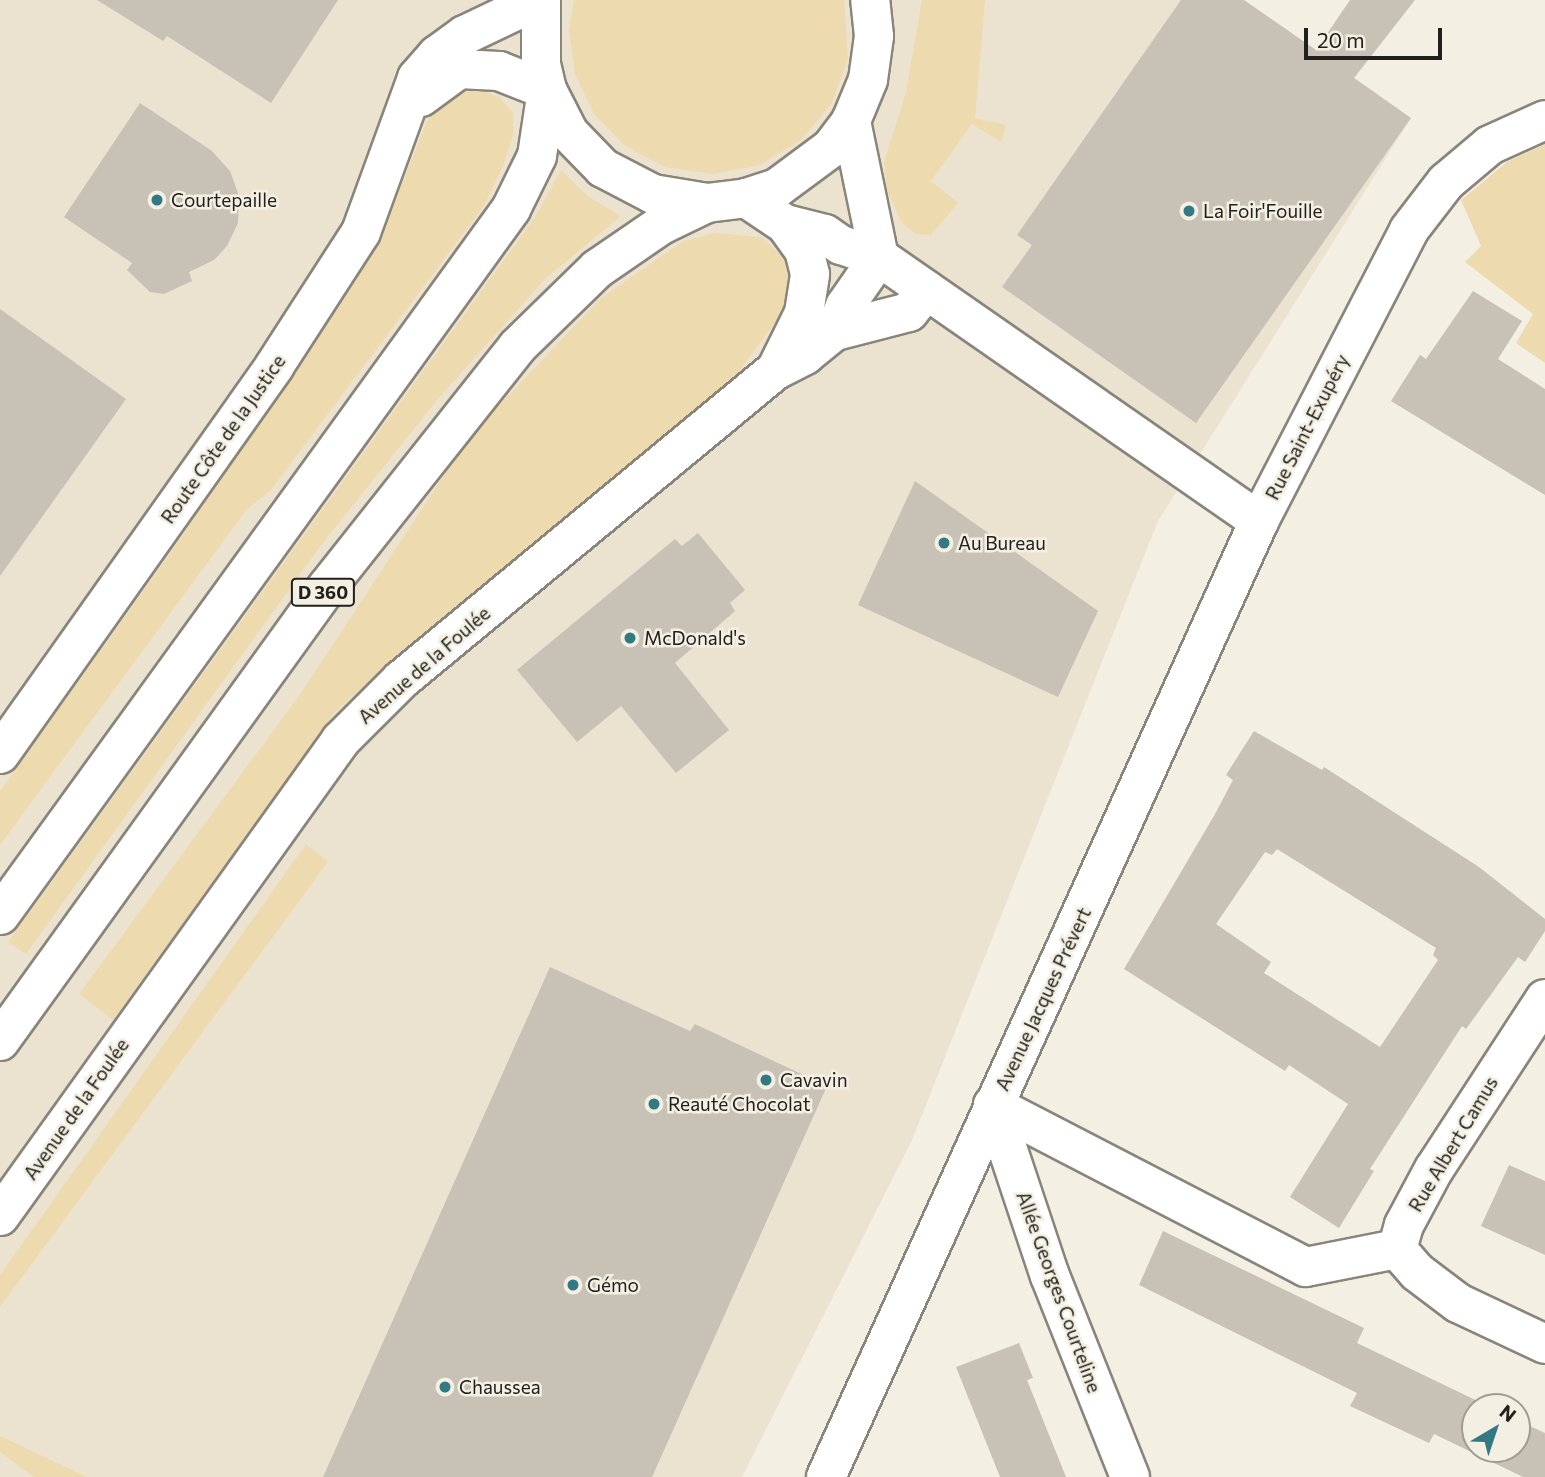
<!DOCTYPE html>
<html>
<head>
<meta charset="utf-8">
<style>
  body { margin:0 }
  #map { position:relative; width:1545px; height:1477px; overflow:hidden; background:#f4efe3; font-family:Commissioner,sans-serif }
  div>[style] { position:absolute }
  .built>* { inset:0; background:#ebe3d0 }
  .green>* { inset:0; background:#eedaaf }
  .building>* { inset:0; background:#c7c1b6 }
  .roads { filter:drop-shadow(2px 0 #8a857b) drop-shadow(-2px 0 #8a857b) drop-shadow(0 2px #8a857b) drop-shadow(0 -2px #8a857b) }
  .street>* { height:38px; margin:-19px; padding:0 19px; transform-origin:19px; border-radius:19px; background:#fff }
  .secondary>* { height:38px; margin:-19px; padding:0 19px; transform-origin:19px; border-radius:19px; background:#fff }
  .highway>* { height:38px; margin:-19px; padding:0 19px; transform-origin:19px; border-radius:19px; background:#fff }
  .dots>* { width:19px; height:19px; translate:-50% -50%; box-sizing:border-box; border:4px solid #f4efe3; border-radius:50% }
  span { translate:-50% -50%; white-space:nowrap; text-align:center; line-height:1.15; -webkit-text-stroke:5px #f4efe3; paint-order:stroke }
  .shield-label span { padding:2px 5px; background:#f4efe3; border:2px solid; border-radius:5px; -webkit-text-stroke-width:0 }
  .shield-label { font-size:18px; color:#22201c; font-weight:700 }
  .poi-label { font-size:19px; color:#22201c }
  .left { translate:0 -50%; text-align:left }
  .street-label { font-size:19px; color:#22201c }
  .north { position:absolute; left:1461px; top:1393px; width:70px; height:70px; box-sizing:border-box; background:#f4efe3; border:2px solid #a09c93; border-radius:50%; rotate:39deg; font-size:19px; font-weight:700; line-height:28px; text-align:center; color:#22201c }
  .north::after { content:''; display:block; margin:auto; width:24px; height:32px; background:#327983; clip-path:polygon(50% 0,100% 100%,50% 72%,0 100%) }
  .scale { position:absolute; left:1304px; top:28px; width:138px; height:32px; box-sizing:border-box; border:4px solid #22201c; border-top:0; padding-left:9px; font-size:21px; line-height:24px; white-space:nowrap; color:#22201c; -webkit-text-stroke:5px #f4efe3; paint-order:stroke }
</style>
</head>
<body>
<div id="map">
  <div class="built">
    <div style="clip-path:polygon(0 0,1244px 0,1411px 118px,1158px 521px,912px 1140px,742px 1477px,0 1477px)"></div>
  </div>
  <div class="green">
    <div style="clip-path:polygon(574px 0,844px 0,848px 58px,832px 103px,801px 140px,760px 165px,713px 174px,665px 167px,625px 146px,594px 114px,575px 74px,569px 30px)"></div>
    <div style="clip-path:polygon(922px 0,985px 0,975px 118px,1006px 125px,1001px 142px,972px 124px,931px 181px,958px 203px,931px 235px,916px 234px,902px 223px,887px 191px,884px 162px,906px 92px)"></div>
    <div style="clip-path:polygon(478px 89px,500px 98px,513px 113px,513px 134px,504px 164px,484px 206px,271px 490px,247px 509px,0 845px,0 791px,184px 534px,229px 458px,351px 284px,382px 235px,426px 123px,439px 104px,456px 93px)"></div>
    <div style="clip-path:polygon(1545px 144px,1545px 363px,1516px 343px,1533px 314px,1465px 262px,1481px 246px,1461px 200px,1507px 162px)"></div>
    <div style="clip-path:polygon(561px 170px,589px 197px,621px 216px,545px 279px,438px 399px,322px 544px,26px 954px,8px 942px,535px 217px)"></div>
    <div style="clip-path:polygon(715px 233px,761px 237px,790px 263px,791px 288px,781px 314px,735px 377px,403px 650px,334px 713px,113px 1020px,79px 994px,301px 693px,469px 437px,601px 298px,683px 241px)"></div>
    <div style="clip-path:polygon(306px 844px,328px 862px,0 1307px,0 1275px)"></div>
    <div style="clip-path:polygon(0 1436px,87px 1477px,34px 1477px,0 1452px)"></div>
  </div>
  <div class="building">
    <div style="clip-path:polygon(97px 0,338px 0,271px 103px,167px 36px,163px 41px)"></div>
    <div style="clip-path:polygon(1181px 0,1244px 0,1316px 50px,1350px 0,1415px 0,1354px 78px,1411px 118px,1196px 423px,1002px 287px,1032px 245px,1017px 235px)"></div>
    <div style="clip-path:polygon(140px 103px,212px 151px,230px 171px,239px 196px,238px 223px,227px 246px,214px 260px,189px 272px,192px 281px,164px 294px,150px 292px,127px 270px,132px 263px,64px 217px)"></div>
    <div style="clip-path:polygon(1473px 291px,1522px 321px,1498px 359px,1545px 389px,1545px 495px,1391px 401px,1420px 355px,1426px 359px)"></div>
    <div style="clip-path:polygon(0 309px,126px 399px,0 576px)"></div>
    <div style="clip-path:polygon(915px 481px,1098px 611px,1058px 697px,858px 605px)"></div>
    <div style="clip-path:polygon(698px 533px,745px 590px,730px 603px,735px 611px,675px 663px,729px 730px,676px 773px,621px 706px,577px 742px,517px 670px,675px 539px,682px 546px)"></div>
    <div style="clip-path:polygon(evenodd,1254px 731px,1322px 770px,1324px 767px,1479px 867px,1545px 919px,1545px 931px,1525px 962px,1518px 957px,1466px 1029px,1462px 1026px,1370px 1169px,1374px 1171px,1339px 1228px,1290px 1197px,1348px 1104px,1289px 1065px,1285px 1071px,1124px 969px,1215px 814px,1233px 780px,1226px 775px,1254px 731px,1277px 849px,1436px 948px,1433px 955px,1438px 960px,1380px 1047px,1264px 973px,1271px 962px,1216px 924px,1265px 852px,1272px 855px,1277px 849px)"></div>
    <div style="clip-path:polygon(550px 967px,690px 1031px,695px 1024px,827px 1086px,665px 1448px,652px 1477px,323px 1477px)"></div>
    <div style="clip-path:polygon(1509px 1165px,1545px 1181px,1545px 1255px,1481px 1226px)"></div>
    <div style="clip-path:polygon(1163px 1231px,1364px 1328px,1357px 1343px,1490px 1407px,1475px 1407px,1475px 1449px,1517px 1449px,1517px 1420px,1545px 1433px,1545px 1477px,1523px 1477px,1434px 1434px,1429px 1443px,1350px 1406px,1357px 1393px,1139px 1285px)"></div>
    <div style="clip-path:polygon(1019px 1343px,1033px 1378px,1027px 1380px,1066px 1477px,1000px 1477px,956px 1367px)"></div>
  </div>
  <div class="roads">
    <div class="street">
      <div style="left:851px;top:121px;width:139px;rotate:78.4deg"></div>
      <div style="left:746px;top:198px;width:47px;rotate:33.7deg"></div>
      <div style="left:785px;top:224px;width:41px;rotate:14deg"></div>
      <div style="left:825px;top:234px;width:19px;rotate:35deg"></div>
      <div style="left:841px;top:245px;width:40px;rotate:18deg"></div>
      <div style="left:879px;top:257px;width:463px;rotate:34.8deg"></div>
      <div style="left:1259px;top:521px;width:327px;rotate:-62.7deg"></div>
      <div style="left:1409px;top:230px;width:61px;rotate:-52.4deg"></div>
      <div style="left:1446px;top:182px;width:57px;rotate:-40.1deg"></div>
      <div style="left:1490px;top:145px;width:60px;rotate:-24.4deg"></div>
      <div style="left:835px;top:331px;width:27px;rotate:-68deg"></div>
      <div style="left:845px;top:306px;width:60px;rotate:-55.2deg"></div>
      <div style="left:776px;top:370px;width:64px;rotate:-63.8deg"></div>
      <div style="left:804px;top:313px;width:39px;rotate:-81deg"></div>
      <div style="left:810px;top:274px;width:25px;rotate:-104deg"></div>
      <div style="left:804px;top:250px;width:32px;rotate:-126deg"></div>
      <div style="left:1545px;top:999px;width:203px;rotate:123.1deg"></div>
      <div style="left:1434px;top:1169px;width:64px;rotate:118.2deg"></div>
      <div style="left:1404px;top:1225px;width:25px;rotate:106deg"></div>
      <div style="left:1397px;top:1249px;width:30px;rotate:49deg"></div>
      <div style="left:1417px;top:1272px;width:51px;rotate:37.1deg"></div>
      <div style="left:1458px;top:1303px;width:96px;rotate:25.2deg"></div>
      <div style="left:993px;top:1105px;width:352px;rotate:27.4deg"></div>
      <div style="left:1306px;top:1267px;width:93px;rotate:-11.2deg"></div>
      <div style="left:993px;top:1105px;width:180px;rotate:71.6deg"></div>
      <div style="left:1050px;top:1276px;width:216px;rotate:68.3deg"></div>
      <div style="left:0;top:1216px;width:586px;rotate:-54.38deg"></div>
      <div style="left:341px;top:740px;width:85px;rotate:-45deg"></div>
      <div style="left:401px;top:680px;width:487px;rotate:-39.6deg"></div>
      <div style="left:776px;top:370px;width:33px;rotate:-27deg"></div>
      <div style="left:805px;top:355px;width:38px;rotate:-39deg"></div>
      <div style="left:835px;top:331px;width:76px;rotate:-14.4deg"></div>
      <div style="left:909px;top:312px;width:28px;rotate:-52deg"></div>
      <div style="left:826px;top:1477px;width:1049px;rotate:-65.63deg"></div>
    </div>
    <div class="secondary">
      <div style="left:541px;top:0;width:64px;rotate:90deg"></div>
      <div style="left:541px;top:64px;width:27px;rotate:77deg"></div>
      <div style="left:547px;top:90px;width:48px;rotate:62.9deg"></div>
      <div style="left:569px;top:133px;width:49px;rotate:45.8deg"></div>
      <div style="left:603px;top:168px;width:56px;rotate:27.5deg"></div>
      <div style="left:653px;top:194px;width:55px;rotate:9.5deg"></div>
      <div style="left:707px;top:203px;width:39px;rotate:-7deg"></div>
      <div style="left:746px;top:198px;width:33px;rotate:-18deg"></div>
      <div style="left:777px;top:188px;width:67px;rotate:-36.5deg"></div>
      <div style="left:831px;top:148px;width:34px;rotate:-53deg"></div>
      <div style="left:851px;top:121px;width:44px;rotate:-67.5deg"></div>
      <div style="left:868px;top:80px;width:44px;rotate:-82.2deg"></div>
      <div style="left:874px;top:36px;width:36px;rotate:-96deg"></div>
      <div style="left:421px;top:97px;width:47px;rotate:-36.4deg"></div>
      <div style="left:459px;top:69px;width:40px;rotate:2.9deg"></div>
      <div style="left:499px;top:71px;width:52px;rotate:21.6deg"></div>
      <div style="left:0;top:754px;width:476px;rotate:-54.7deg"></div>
      <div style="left:275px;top:365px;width:158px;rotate:-57.1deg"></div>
      <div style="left:361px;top:232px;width:164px;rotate:-70deg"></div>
      <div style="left:417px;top:78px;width:30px;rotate:-49deg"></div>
      <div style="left:437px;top:55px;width:34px;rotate:-36deg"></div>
      <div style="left:465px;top:35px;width:81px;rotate:-25.6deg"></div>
    </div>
    <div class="highway">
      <div style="left:0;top:915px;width:872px;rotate:-54.1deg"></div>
      <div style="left:511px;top:209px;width:59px;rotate:-63.9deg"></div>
      <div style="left:537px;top:156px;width:67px;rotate:-81.4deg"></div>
      <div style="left:0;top:1041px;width:560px;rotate:-54.24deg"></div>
      <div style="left:327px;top:587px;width:306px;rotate:-51.6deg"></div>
      <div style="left:517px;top:347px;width:112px;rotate:-44.3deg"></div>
      <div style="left:597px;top:269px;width:78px;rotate:-34.5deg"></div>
      <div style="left:661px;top:225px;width:51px;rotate:-25.6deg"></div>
    </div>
  </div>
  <div class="dots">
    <div style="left:157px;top:200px;background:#327983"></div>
    <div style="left:1189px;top:211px;background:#327983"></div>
    <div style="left:944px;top:543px;background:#327983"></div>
    <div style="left:630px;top:638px;background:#327983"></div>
    <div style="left:766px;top:1080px;background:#327983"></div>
    <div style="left:654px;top:1104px;background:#327983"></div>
    <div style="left:573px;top:1285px;background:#327983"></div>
    <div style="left:445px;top:1387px;background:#327983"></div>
  </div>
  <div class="shield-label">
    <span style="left:323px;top:592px">D 360</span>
  </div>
  <div class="poi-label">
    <span class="left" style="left:171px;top:200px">Courtepaille</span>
    <span class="left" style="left:1203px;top:211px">La Foir'Fouille</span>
    <span class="left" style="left:958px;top:543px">Au Bureau</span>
    <span class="left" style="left:644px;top:638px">McDonald's</span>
    <span class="left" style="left:780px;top:1080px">Cavavin</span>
    <span class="left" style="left:668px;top:1104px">Reauté Chocolat</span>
    <span class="left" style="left:587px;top:1285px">Gémo</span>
    <span class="left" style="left:459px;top:1387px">Chaussea</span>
  </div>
  <div class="street-label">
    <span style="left:1307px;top:427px;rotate:-63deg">Rue Saint-Exupéry</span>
    <span style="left:223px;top:439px;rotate:-55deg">Route Côte de la Justice</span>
    <span style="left:424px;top:665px;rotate:-41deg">Avenue de la Foulée</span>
    <span style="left:1043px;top:999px;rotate:-65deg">Avenue Jacques Prévert</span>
    <span style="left:76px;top:1109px;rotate:-55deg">Avenue de la Foulée</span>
    <span style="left:1453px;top:1144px;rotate:-59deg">Rue Albert Camus</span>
    <span style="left:1059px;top:1292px;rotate:70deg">Allée Georges Courteline</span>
  </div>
  <div class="north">N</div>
  <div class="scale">20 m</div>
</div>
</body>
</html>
